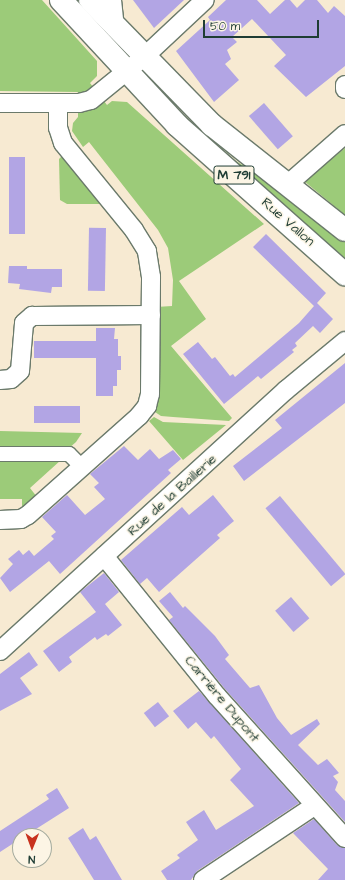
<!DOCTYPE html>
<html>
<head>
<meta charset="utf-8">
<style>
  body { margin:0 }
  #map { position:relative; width:345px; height:880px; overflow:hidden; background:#f7ead2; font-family:"Architects Daughter",sans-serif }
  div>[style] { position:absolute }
  .green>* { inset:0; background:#9ccb79 }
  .building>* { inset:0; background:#b2a5e4; transform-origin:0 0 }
  .roads { filter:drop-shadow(1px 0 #6b7a6b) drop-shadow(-1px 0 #6b7a6b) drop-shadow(0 1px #6b7a6b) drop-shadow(0 -1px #6b7a6b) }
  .pedestrian>* { height:14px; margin:-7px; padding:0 7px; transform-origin:7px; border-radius:7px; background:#fff }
  .minor>* { height:18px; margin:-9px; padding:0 9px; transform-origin:9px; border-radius:9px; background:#fff }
  .primary>* { height:22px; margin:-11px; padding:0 11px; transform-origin:11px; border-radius:11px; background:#fff }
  span { translate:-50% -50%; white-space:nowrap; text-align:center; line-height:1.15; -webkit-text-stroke:3px #fcf5e5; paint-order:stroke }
  .shield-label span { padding:1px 3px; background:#fcf5e5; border:1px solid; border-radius:3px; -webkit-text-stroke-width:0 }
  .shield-label { font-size:13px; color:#1f3d34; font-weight:700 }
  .street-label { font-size:14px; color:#1f3d34 }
  .north { position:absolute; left:12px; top:828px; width:40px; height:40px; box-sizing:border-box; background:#fcf5e5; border:1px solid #a4ab9e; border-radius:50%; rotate:181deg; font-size:11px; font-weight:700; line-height:16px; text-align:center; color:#1f3d34 }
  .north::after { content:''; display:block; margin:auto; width:14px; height:18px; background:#c8321e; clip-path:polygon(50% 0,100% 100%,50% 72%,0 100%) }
  .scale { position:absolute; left:203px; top:20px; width:116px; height:18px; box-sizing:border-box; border:2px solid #1f3d34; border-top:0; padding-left:5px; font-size:12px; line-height:14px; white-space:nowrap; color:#1f3d34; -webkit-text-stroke:3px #fcf5e5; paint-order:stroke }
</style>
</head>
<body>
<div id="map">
  <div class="green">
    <div style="clip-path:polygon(0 0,42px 0,97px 61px,97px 76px,90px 83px,107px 105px,112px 101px,127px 102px,264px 224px,179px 281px,206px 319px,171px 346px,232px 418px,229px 421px,173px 417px,161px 416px,152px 410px,156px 307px,172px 306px,173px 280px,168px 248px,158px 230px,89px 142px,83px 147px,72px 131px,73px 123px,78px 117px,78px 92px,0 91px)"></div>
    <div style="clip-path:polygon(183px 115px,236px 161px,296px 199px,345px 237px,345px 258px,215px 154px)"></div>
    <div style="clip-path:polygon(345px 148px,345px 215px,304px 181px)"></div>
    <div style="clip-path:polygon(63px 155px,103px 204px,67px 204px,60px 200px,59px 159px)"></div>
    <div style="clip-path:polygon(154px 417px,163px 422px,226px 425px,183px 460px,149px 421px)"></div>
    <div style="clip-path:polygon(0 431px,82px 433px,76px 442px,68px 449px,0 450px)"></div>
    <div style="clip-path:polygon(0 457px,61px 460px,30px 488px,37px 497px,22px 511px,22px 499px,0 499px)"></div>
  </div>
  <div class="building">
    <div style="clip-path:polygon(133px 0,184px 0,154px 28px)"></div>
    <div style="clip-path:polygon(226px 0,257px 0,270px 14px,285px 0,290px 0,297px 8px,305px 0,317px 0,328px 13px,334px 6px,345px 16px,345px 66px,306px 97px,274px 66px,286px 55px,252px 19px,232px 37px,237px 42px,227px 50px,231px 59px,225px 64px,239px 80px,214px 102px,176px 51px,210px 20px,208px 17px)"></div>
    <div style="left:264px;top:103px;width:44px;height:20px;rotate:49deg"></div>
    <div style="left:9px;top:157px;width:16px;height:77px"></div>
    <div style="left:106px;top:228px;width:63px;height:17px;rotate:91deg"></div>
    <div style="clip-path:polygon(266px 234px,326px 293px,317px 303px,333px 319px,320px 333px,313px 326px,295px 343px,297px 346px,292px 350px,294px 352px,261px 379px,258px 376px,224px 404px,183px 354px,198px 342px,212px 359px,215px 357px,230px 376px,233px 374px,235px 377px,299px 323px,314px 306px,253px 247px)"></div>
    <div style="clip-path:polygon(9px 266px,27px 266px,27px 269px,62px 269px,62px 287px,52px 287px,51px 293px,19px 289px,20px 284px,8px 283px)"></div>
    <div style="clip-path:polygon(96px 328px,115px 328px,114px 339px,118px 339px,118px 356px,121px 356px,121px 370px,117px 370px,117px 386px,113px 386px,113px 396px,96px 396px,96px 358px,34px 358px,34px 341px,96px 341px)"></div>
    <div style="clip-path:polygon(345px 363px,345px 403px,244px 481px,233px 466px,282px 428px,275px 420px)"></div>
    <div style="left:34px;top:406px;width:46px;height:17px"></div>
    <div style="clip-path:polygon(124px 446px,138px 460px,150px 449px,159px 459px,173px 450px,181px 459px,168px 470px,171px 473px,60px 574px,49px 561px,10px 592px,0 578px,13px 564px,8px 559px,19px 550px,23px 555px,29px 550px,34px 556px,54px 539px,51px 536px,56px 532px,42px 517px,67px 495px,85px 515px,105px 499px,94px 487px,99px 483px,90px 474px)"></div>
    <div style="clip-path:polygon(213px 495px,234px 521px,217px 535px,220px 538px,159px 592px,147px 578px,140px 584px,121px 560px,182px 507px,189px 515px)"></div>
    <div style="left:280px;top:496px;width:102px;height:19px;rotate:50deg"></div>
    <div style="clip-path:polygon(104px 573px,119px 592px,105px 604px,122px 625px,108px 636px,106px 634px,97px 640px,95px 637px,69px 657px,72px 662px,59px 672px,43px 651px,96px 612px,80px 592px)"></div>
    <div style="clip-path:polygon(170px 592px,183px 608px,185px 606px,215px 636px,229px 655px,225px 659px,250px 688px,259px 685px,277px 718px,291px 735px,317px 719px,320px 724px,298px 745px,318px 765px,327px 759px,339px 773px,333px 776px,338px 782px,335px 790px,345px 801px,345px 822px,225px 689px,169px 620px,173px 617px,159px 601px)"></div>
    <div style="left:291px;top:597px;width:28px;height:21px;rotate:49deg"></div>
    <div style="clip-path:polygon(29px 652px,38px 665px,20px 678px,32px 694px,0 711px,0 674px)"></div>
    <div style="clip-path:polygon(199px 691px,299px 803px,197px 871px,191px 880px,167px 880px,161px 871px,180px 858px,177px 855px,198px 840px,186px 822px,204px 810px,216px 830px,254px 806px,230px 780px,241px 769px,214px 736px,211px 739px,196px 722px,188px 729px,173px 711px)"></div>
    <div style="left:158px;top:702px;width:18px;height:18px;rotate:52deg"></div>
    <div style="clip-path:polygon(57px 788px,69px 808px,25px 836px,20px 836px,20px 839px,0 852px,0 831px,49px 799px,46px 795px)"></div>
    <div style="clip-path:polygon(314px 819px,337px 845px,345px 848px,345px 880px,318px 880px,328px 869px,293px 833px)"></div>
    <div style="clip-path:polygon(83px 828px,90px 840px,96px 836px,122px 880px,94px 880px,68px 838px)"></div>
  </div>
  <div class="roads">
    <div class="pedestrian">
      <div style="left:0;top:454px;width:69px"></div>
      <div style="left:69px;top:454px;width:18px;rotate:45deg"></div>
    </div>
    <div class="minor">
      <div style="left:112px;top:0;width:27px;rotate:84deg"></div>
      <div style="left:345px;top:85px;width:4px;rotate:90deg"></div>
      <div style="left:0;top:103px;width:79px"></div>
      <div style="left:79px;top:103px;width:12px;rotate:-14deg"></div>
      <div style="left:91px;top:100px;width:68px;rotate:-39.1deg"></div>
      <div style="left:144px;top:57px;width:83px;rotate:-43.1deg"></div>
      <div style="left:287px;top:185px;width:77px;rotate:-41.3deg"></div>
      <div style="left:0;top:380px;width:11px;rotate:-5deg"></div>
      <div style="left:11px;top:379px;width:12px;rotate:-42deg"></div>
      <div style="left:20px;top:371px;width:48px;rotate:-85.2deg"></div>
      <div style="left:24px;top:323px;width:11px;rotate:-41deg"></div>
      <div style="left:32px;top:316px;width:119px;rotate:-0.5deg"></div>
      <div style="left:0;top:520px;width:21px;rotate:-3deg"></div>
      <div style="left:21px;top:519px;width:8px;rotate:-30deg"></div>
      <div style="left:28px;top:515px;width:149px;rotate:-41.7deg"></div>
      <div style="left:139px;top:416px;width:13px;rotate:-51deg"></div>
      <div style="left:147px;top:406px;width:12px;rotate:-76deg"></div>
      <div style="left:150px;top:394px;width:117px;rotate:-89.5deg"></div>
      <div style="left:151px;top:277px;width:26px;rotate:-99deg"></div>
      <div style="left:147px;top:251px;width:25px;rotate:-122deg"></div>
      <div style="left:134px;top:230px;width:112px;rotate:-129.2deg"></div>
      <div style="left:63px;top:143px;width:16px;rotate:-108deg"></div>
      <div style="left:58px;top:128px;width:25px;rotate:-90deg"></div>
      <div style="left:104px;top:556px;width:180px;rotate:51.1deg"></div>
      <div style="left:217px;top:696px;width:191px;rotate:48deg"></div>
      <div style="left:0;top:651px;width:387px;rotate:-42.4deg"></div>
      <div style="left:286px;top:390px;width:77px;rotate:-39.7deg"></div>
      <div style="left:203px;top:880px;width:133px;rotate:-33.7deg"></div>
    </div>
    <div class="primary">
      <div style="left:61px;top:0;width:171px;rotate:47.1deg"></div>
      <div style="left:177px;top:125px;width:225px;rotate:41.6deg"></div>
      <div style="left:90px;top:0;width:175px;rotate:45.7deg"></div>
      <div style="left:212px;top:125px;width:169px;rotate:38.3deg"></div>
    </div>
  </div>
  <div class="shield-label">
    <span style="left:234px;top:175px">M 791</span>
  </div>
  <div class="street-label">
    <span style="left:288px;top:222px;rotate:41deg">Rue Vallon</span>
    <span style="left:172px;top:495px;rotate:-42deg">Rue de la Baillerie</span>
    <span style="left:222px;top:699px;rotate:50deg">Carrière Dupont</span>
  </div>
  <div class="north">N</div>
  <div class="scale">50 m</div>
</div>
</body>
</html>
